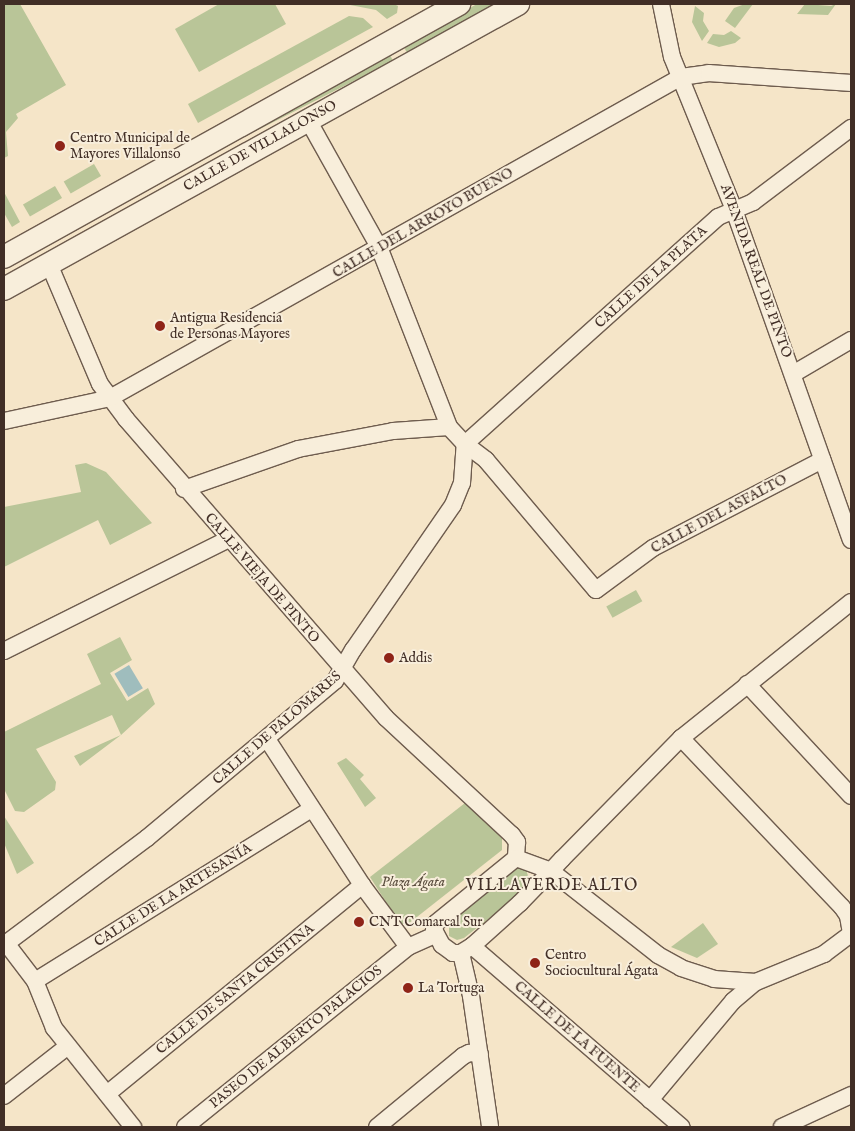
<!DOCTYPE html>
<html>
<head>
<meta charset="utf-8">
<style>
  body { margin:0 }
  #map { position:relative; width:855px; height:1131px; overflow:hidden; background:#f5e5c8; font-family:"IM FELL English",serif }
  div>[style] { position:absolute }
  .green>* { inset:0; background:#b9c598; transform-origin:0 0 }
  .water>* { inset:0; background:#9fbdbd; transform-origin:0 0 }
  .roads { filter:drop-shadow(1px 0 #6e5c4e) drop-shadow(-1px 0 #6e5c4e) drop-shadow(0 1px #6e5c4e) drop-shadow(0 -1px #6e5c4e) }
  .street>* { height:16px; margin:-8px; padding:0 8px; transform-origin:8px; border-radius:8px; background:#f8eedb }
  .secondary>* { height:22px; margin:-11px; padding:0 11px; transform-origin:11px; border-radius:11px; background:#f8eedb }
  .dots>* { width:14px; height:14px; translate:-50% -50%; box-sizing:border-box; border:2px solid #f8eedb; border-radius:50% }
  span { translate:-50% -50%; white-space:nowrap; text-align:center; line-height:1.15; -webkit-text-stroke:4px #f8eedb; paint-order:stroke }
  .poi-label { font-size:14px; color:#412e26 }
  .left { translate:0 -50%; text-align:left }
  .street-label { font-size:14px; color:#412e26 }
  .park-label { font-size:14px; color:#594c3d; font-style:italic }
  .quarter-label { font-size:16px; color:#412e26; letter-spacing:1px }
  .frame { position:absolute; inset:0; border:5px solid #412e26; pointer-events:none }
</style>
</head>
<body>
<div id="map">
  <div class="green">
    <div style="clip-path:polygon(4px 4px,20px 4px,66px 85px,16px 114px,18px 118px,6px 132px,8px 156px,4px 158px)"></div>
    <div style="clip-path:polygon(219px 4px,275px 4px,286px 24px,199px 72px,175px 29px)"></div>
    <div style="clip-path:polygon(345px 4px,394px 4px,398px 6px,397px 13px,387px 19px,376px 10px)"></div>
    <div style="clip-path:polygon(477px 4px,495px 4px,407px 53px,403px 45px)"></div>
    <div style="clip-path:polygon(745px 4px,753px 4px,735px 28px,725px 21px,734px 8px)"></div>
    <div style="clip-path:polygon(805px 4px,831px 6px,836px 4px,828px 15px,797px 14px)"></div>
    <div style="clip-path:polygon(695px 6px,704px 13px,703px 21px,709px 31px,702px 41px,692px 22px)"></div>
    <div style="clip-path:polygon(349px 16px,363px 18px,373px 27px,198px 123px,188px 104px)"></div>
    <div style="clip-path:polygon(731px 31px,741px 38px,735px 43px,719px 47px,707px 43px,713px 34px,724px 35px)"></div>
    <div style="left:389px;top:53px;width:9px;height:420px;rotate:63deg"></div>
    <div style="left:94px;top:164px;width:14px;height:35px;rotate:60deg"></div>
    <div style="left:55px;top:186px;width:14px;height:37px;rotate:60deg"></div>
    <div style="clip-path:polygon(4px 192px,20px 222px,12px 227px,4px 213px)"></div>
    <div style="clip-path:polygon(86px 463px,106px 472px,152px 523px,110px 545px,98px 520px,4px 567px,4px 507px,81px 492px,75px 465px)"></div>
    <div style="left:636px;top:590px;width:13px;height:34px;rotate:61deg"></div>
    <div style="clip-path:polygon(120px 637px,132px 660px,110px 673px,127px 701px,148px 688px,155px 704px,121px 735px,80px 766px,74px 756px,121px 735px,112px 715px,36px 749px,56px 782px,55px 790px,24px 812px,15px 811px,4px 789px,4px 732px,101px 684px,87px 654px)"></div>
    <div style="clip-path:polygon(346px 758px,364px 775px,360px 779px,376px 798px,365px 807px,337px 763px)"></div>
    <div style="clip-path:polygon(465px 803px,502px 838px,502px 850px,408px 924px,400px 924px,370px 877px)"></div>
    <div style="clip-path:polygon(4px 816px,34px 863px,17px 874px,4px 843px)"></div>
    <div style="clip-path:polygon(518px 868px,526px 870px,530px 881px,519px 895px,464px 938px,457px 940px,449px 936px,449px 922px)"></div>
    <div style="clip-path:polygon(703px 923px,718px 944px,697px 958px,671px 947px)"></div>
  </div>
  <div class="water">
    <div style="left:129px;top:665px;width:27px;height:17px;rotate:59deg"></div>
  </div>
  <div class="roads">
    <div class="street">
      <div style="left:661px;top:4px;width:54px;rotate:78.3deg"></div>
      <div style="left:672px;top:57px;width:165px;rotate:67.9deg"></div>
      <div style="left:734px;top:210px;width:350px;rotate:70.5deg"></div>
      <div style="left:308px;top:120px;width:145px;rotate:60.8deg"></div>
      <div style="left:379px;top:247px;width:193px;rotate:68.7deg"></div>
      <div style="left:449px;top:427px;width:23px;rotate:47deg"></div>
      <div style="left:465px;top:444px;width:26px;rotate:37deg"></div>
      <div style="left:486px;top:460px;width:170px;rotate:49.8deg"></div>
      <div style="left:596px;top:590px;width:71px;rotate:-36.4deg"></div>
      <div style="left:653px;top:548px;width:191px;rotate:-27.5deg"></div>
      <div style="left:49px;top:264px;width:130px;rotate:67deg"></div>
      <div style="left:100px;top:384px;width:44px;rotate:53.4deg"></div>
      <div style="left:126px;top:419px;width:396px;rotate:49deg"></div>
      <div style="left:386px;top:718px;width:172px;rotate:42.9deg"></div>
      <div style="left:512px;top:835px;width:9px;rotate:54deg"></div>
      <div style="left:517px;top:842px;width:16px;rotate:94deg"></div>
      <div style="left:793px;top:374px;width:67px;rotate:-30.4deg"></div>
      <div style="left:4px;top:421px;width:108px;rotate:-12.2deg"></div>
      <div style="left:110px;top:398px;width:655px;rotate:-29.34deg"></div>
      <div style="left:681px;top:77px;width:28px;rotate:-8deg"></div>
      <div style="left:709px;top:73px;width:142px;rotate:4deg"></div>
      <div style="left:465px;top:444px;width:340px;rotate:-41.9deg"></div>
      <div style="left:718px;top:217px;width:38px;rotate:-23deg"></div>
      <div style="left:753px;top:202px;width:123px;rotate:-37.1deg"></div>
      <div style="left:184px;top:489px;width:121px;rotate:-19.3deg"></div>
      <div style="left:298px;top:449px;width:97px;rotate:-10.7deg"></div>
      <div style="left:393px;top:431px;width:56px;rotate:-4.1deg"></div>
      <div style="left:851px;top:602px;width:218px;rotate:141.3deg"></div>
      <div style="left:681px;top:738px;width:170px;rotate:134.5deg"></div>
      <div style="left:562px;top:859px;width:16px;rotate:133deg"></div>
      <div style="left:551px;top:871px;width:45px;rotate:134.1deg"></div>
      <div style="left:520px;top:903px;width:64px;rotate:138.1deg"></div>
      <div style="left:472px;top:946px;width:13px;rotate:148deg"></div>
      <div style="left:461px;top:953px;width:8px;rotate:180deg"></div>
      <div style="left:453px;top:953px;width:14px;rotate:-144deg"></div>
      <div style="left:442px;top:945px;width:17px;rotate:-118deg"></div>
      <div style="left:434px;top:930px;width:7px;rotate:-74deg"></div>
      <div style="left:436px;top:923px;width:103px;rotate:-39.1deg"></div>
      <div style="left:516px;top:858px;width:37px;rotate:20deg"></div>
      <div style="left:551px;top:871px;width:136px;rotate:38.1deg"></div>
      <div style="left:658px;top:955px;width:26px;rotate:29deg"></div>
      <div style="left:681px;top:968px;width:35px;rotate:18deg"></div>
      <div style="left:714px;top:979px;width:42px;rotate:4.1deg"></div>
      <div style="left:756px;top:982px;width:74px;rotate:-22.4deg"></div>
      <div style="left:824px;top:954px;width:34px;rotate:-37deg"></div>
      <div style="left:4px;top:651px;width:251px;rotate:-26.5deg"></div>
      <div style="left:747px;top:684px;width:153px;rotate:47.1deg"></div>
      <div style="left:681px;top:738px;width:233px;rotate:46.4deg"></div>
      <div style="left:842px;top:907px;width:11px;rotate:56deg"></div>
      <div style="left:848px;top:916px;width:17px;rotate:80deg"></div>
      <div style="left:267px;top:739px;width:174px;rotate:56.9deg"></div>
      <div style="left:362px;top:885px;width:77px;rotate:53.4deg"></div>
      <div style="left:6px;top:943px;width:48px;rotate:52.7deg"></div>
      <div style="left:35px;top:981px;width:51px;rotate:68deg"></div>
      <div style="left:54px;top:1028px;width:127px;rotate:51.4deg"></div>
      <div style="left:4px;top:945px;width:179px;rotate:-36.8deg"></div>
      <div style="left:147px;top:838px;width:245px;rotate:-39.9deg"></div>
      <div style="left:335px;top:681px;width:36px;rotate:-60deg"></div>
      <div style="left:353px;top:650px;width:176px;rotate:-55.4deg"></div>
      <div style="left:453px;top:505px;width:24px;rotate:-68deg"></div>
      <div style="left:462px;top:483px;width:39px;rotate:-86deg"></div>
      <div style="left:472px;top:946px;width:277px;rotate:40.8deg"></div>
      <div style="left:461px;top:953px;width:44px;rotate:76.9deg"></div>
      <div style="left:471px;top:996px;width:132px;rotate:81.7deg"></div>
      <div style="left:35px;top:981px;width:325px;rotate:-31.9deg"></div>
      <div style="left:107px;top:1094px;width:330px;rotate:-39.3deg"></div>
      <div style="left:4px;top:1096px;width:81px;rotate:-38deg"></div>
      <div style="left:650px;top:1100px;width:129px;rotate:-50deg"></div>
      <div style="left:733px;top:1001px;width:30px;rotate:-40deg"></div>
      <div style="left:185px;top:1127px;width:287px;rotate:-38.9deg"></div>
      <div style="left:408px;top:947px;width:30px;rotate:-24deg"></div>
      <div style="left:377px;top:1127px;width:112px;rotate:-39.5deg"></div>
      <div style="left:463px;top:1056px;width:7px;rotate:-27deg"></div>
      <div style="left:469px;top:1053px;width:11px;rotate:5deg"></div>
      <div style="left:782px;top:1127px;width:76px;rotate:-24.9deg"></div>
    </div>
    <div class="secondary">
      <div style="left:4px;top:257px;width:521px;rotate:-29.08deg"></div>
      <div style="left:4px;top:289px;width:588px;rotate:-29.01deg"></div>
    </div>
  </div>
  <div class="dots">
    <div style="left:60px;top:146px;background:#8f2418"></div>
    <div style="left:160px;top:326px;background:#8f2418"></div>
    <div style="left:389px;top:658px;background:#8f2418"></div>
    <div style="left:359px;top:922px;background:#8f2418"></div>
    <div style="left:535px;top:963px;background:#8f2418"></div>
    <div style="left:408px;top:988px;background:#8f2418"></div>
  </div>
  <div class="poi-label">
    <span class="left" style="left:70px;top:146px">Centro Municipal de<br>Mayores Villalonso</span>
    <span class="left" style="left:170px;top:326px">Antigua Residencia<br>de Personas Mayores</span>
    <span class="left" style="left:399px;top:658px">Addis</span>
    <span class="left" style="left:369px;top:922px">CNT Comarcal Sur</span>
    <span class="left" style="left:545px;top:963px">Centro<br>Sociocultural Ágata</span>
    <span class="left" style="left:418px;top:988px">La Tortuga</span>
  </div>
  <div class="street-label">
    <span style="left:260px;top:146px;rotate:-29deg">CALLE DE VILLALONSO</span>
    <span style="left:423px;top:223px;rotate:-30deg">CALLE DEL ARROYO BUENO</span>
    <span style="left:756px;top:271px;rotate:70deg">AVENIDA REAL DE PINTO</span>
    <span style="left:651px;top:277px;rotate:-42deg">CALLE DE LA PLATA</span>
    <span style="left:719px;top:514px;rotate:-28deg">CALLE DEL ASFALTO</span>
    <span style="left:262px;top:578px;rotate:49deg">CALLE VIEJA DE PINTO</span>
    <span style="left:277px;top:728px;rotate:-41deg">CALLE DE PALOMARES</span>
    <span style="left:173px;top:895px;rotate:-32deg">CALLE DE LA ARTESANÍA</span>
    <span style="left:235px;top:989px;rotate:-39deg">CALLE DE SANTA CRISTINA</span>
    <span style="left:296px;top:1037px;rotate:-39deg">PASEO DE ALBERTO PALACIOS</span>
    <span style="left:577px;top:1037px;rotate:41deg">CALLE DE LA FUENTE</span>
  </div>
  <div class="park-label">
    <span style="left:413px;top:882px">Plaza Ágata</span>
  </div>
  <div class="quarter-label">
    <span style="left:552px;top:886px">VILLAVERDE ALTO</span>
  </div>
  <div class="frame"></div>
</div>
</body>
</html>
